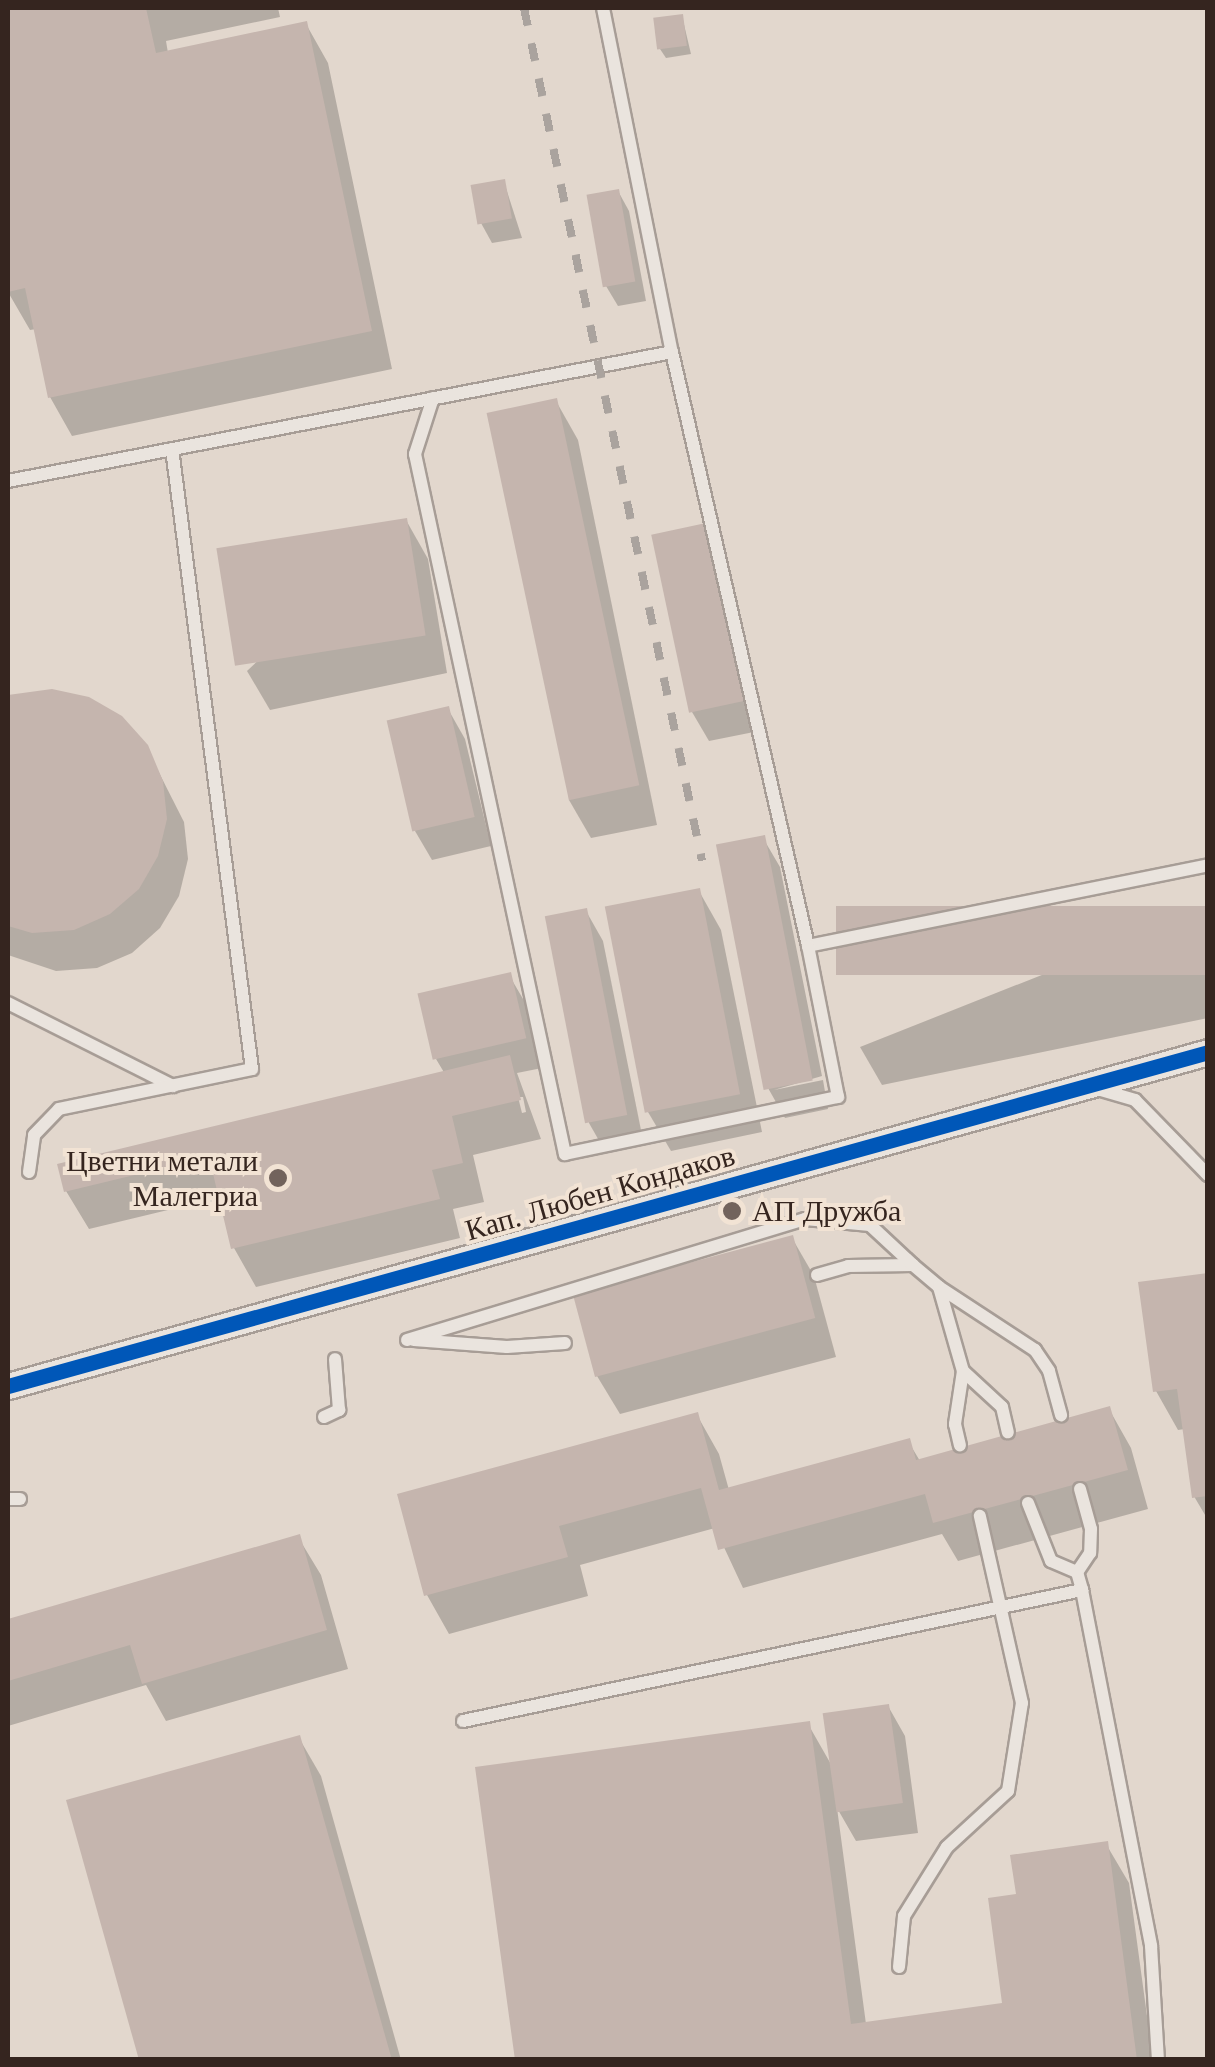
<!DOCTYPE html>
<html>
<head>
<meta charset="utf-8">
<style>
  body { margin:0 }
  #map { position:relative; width:1215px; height:2067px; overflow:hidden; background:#e2d7cd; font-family:"Times New Roman",serif }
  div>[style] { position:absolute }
  .shadow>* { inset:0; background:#0003 }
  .building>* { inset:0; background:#c5b5ae; transform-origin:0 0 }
  .roads { filter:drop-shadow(2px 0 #a79d96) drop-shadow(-2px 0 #a79d96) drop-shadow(0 2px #a79d96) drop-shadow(0 -2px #a79d96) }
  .service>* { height:12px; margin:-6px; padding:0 6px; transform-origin:6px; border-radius:6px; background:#eae4de }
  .minor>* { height:25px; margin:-12.5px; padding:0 12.5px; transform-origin:12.5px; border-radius:12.5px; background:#eae4de }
  .rail>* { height:8px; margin-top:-4px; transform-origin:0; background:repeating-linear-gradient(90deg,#aaa39e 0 18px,transparent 0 36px) }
  .cycleway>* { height:15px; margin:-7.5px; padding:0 7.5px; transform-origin:7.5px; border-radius:7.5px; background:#0057b8 }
  .dots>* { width:28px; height:28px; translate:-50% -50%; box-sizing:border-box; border:5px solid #f2e3d4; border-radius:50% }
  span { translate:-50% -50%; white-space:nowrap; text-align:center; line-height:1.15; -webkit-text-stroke:8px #f2e3d4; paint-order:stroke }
  .poi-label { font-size:30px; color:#35251f }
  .right { translate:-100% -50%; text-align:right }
  .left { translate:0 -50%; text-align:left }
  .street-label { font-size:30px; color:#35251f }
  .frame { position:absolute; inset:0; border:10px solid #35251f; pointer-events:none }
</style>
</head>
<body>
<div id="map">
  <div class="shadow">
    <div style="clip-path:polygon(8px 8px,278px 8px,280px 17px,166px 41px,168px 53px,306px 24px,328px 63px,392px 369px,72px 436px,50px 397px,36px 329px,30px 330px,8px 292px)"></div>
    <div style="clip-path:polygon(682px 16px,691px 54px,666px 58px,660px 49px)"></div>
    <div style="clip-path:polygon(504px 182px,522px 238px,492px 243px,481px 223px)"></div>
    <div style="clip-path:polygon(618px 191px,629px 211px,646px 301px,618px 306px,606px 286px)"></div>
    <div style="clip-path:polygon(556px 401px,578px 440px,657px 825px,591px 838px,569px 800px)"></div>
    <div style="clip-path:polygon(406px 520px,428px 559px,447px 673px,270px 710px,247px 671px)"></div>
    <div style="clip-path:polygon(705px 525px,759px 731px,709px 741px,692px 712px,654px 536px)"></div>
    <div style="clip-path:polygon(14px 695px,146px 747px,184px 822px,188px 859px,179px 896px,160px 928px,132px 953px,97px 968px,56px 971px,8px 955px,8px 698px)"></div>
    <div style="clip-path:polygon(448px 709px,465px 739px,491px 846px,432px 860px,415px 831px)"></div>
    <div style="clip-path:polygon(763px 838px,780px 867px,822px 1076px,774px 1090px,823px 1080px,828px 1109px,785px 1118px,768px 1088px)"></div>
    <div style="clip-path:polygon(699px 891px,721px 930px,762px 1132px,671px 1151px,648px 1112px)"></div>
    <div style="clip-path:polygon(1208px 909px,1208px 1018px,882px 1085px,860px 1047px)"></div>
    <div style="clip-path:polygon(586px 911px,603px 941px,644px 1145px,606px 1153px,589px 1123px)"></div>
    <div style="clip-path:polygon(evenodd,509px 975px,526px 1004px,542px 1068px,517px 1073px,541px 1139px,473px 1155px,484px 1202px,453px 1209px,460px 1238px,256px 1287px,234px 1248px,222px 1197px,89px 1229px,66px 1191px,445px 1074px,436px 1059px,509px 975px,518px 1097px,523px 1097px,526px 1112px,522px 1113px,518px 1097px)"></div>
    <div style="clip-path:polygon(792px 1238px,814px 1276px,836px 1357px,620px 1414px,597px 1376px)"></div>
    <div style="clip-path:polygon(1208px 1275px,1208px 1520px,1195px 1498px,1185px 1429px,1178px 1430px,1156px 1391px)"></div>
    <div style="clip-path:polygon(1109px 1409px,1131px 1448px,1148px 1509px,958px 1561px,942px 1534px,743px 1588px,715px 1528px,580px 1565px,588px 1596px,449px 1634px,427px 1595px,400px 1496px,697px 1415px,719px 1454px,729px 1490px,908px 1441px,920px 1461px)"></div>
    <div style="clip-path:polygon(298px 1537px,321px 1575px,348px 1669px,166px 1721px,146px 1685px,8px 1726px,8px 1621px)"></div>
    <div style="clip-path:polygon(888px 1706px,905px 1736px,918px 1833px,856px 1841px,837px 1808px,866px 2024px,1005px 2005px,1018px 1896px,1106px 1844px,1129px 1883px,1153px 2060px,517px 2060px,808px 1724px,832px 1766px)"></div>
    <div style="clip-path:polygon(299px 1738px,321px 1776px,401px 2060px,142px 2060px)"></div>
  </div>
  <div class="building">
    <div style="clip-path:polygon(8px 8px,146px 8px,156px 53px,307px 21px,372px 331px,48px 398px,25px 288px,8px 292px)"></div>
    <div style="left:683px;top:14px;width:32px;height:30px;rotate:83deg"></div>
    <div style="left:505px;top:179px;width:40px;height:35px;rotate:80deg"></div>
    <div style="left:619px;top:189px;width:94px;height:33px;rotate:80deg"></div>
    <div style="left:557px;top:398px;width:396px;height:72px;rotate:78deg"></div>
    <div style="left:407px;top:518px;width:119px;height:193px;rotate:81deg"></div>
    <div style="left:706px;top:523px;width:182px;height:56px;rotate:78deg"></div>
    <div style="clip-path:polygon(52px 689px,89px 697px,122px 716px,148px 745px,163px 781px,167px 819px,158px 856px,139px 889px,110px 914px,74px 930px,32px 933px,8px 926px,8px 695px)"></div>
    <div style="left:449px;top:706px;width:114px;height:64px;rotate:77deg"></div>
    <div style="left:765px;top:835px;width:250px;height:50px;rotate:79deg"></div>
    <div style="left:700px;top:888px;width:210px;height:97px;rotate:79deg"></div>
    <div style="left:1208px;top:906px;width:69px;height:372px;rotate:90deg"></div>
    <div style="left:587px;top:908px;width:211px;height:43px;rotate:79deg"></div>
    <div style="left:511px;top:972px;width:68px;height:96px;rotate:77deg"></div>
    <div style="clip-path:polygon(510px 1055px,521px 1100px,452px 1116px,463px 1163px,432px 1170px,440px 1199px,231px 1249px,209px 1157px,64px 1192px,57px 1164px)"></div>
    <div style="left:793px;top:1235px;width:86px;height:228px;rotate:75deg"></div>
    <div style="clip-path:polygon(1208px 1273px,1208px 1496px,1192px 1498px,1177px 1389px,1153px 1392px,1138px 1282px)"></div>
    <div style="clip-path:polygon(1110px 1406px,1128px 1470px,933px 1523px,925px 1494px,718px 1550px,701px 1488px,559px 1526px,568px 1557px,424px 1596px,397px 1494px,698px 1412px,719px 1490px,910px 1438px,916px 1460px)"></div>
    <div style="clip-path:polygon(300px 1534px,327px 1630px,142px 1684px,130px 1645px,8px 1681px,8px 1619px)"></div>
    <div style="left:889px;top:1704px;width:100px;height:67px;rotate:82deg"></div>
    <div style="clip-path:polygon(810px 1721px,851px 2024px,1002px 2003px,988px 1898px,1016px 1894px,1010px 1855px,1108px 1841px,1137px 2060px,515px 2060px,475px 1767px)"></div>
    <div style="clip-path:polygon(300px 1735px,392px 2060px,139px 2060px,66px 1800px)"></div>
  </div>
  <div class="roads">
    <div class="service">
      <div style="left:603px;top:8px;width:351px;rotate:78.7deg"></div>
      <div style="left:672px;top:352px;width:609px;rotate:77.1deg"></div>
      <div style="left:808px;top:946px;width:408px;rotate:-11.4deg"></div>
      <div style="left:433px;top:398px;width:59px;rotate:107.8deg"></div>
      <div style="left:415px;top:454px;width:716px;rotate:77.91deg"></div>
      <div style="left:565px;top:1154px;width:279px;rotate:-11.8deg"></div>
      <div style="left:838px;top:1097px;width:154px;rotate:-101.2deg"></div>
      <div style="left:8px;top:481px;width:676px;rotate:-10.99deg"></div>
      <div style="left:8px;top:1003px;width:185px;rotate:26.7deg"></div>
      <div style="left:1094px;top:1088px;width:43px;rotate:16.3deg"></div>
      <div style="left:1135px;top:1100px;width:105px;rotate:45.8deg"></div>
      <div style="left:29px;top:1172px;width:37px;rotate:-82deg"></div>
      <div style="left:34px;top:1135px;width:36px;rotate:-46deg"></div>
      <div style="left:59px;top:1109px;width:197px;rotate:-11.7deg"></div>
      <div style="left:252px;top:1069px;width:625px;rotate:-97.35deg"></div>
      <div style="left:817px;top:1275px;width:32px;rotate:-16deg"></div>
      <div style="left:848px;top:1266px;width:65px;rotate:-0.9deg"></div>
      <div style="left:913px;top:1265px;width:34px;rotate:40deg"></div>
      <div style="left:939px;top:1287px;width:87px;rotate:74.1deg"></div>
      <div style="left:963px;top:1371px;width:54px;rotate:98.6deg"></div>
      <div style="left:955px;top:1424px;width:22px;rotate:77deg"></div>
      <div style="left:939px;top:1287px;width:115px;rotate:33.3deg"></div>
      <div style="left:1035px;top:1350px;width:25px;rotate:56deg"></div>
      <div style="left:1049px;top:1371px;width:46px;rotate:74.7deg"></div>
      <div style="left:407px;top:1340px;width:416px;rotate:-16.9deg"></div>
      <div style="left:805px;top:1219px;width:65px;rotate:5.3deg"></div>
      <div style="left:870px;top:1225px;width:59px;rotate:42.9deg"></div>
      <div style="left:414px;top:1340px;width:93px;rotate:4.3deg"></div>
      <div style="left:507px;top:1347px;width:58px;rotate:-3.9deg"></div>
      <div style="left:963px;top:1371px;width:53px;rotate:42.7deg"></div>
      <div style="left:1002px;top:1407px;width:26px;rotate:77deg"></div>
      <div style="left:324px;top:1417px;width:17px;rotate:-25deg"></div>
      <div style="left:339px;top:1410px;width:51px;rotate:-94.5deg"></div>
      <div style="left:1080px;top:1489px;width:41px;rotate:74.6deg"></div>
      <div style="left:1091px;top:1529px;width:24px;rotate:92deg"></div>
      <div style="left:1090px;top:1553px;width:23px;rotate:124deg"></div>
      <div style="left:1077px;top:1572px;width:19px;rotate:74deg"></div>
      <div style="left:8px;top:1499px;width:12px"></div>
      <div style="left:1028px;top:1503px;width:62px;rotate:68.4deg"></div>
      <div style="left:1051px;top:1561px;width:28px;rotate:23deg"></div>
      <div style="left:463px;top:1721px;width:633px;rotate:-11.95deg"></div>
      <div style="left:1082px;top:1590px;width:363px;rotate:79deg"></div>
      <div style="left:1151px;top:1946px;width:114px;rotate:86.5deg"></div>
      <div style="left:899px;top:1967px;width:51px;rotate:-84.4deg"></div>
      <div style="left:904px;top:1916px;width:81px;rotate:-58.1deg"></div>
      <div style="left:947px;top:1847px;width:83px;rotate:-42.6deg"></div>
      <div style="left:1008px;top:1791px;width:89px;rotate:-81deg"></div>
      <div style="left:1022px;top:1703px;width:192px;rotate:-102.7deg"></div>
    </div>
    <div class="minor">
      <div style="left:8px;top:1386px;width:1246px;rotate:-15.55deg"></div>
    </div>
  </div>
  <div class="rail">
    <div style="left:524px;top:8px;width:871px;rotate:78.21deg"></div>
  </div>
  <div class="cycleway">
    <div style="left:8px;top:1386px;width:1246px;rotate:-15.55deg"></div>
  </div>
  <div class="dots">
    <div style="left:278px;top:1178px;background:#72635c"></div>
    <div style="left:732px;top:1211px;background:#72635c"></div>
  </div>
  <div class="poi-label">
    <span class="right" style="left:258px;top:1178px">Цветни метали<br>Малегриа</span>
    <span class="left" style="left:752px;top:1211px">АП Дружба</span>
  </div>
  <div class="street-label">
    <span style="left:600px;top:1193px;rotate:-16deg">Кап. Любен Кондаков</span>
  </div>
  <div class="frame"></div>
</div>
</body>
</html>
